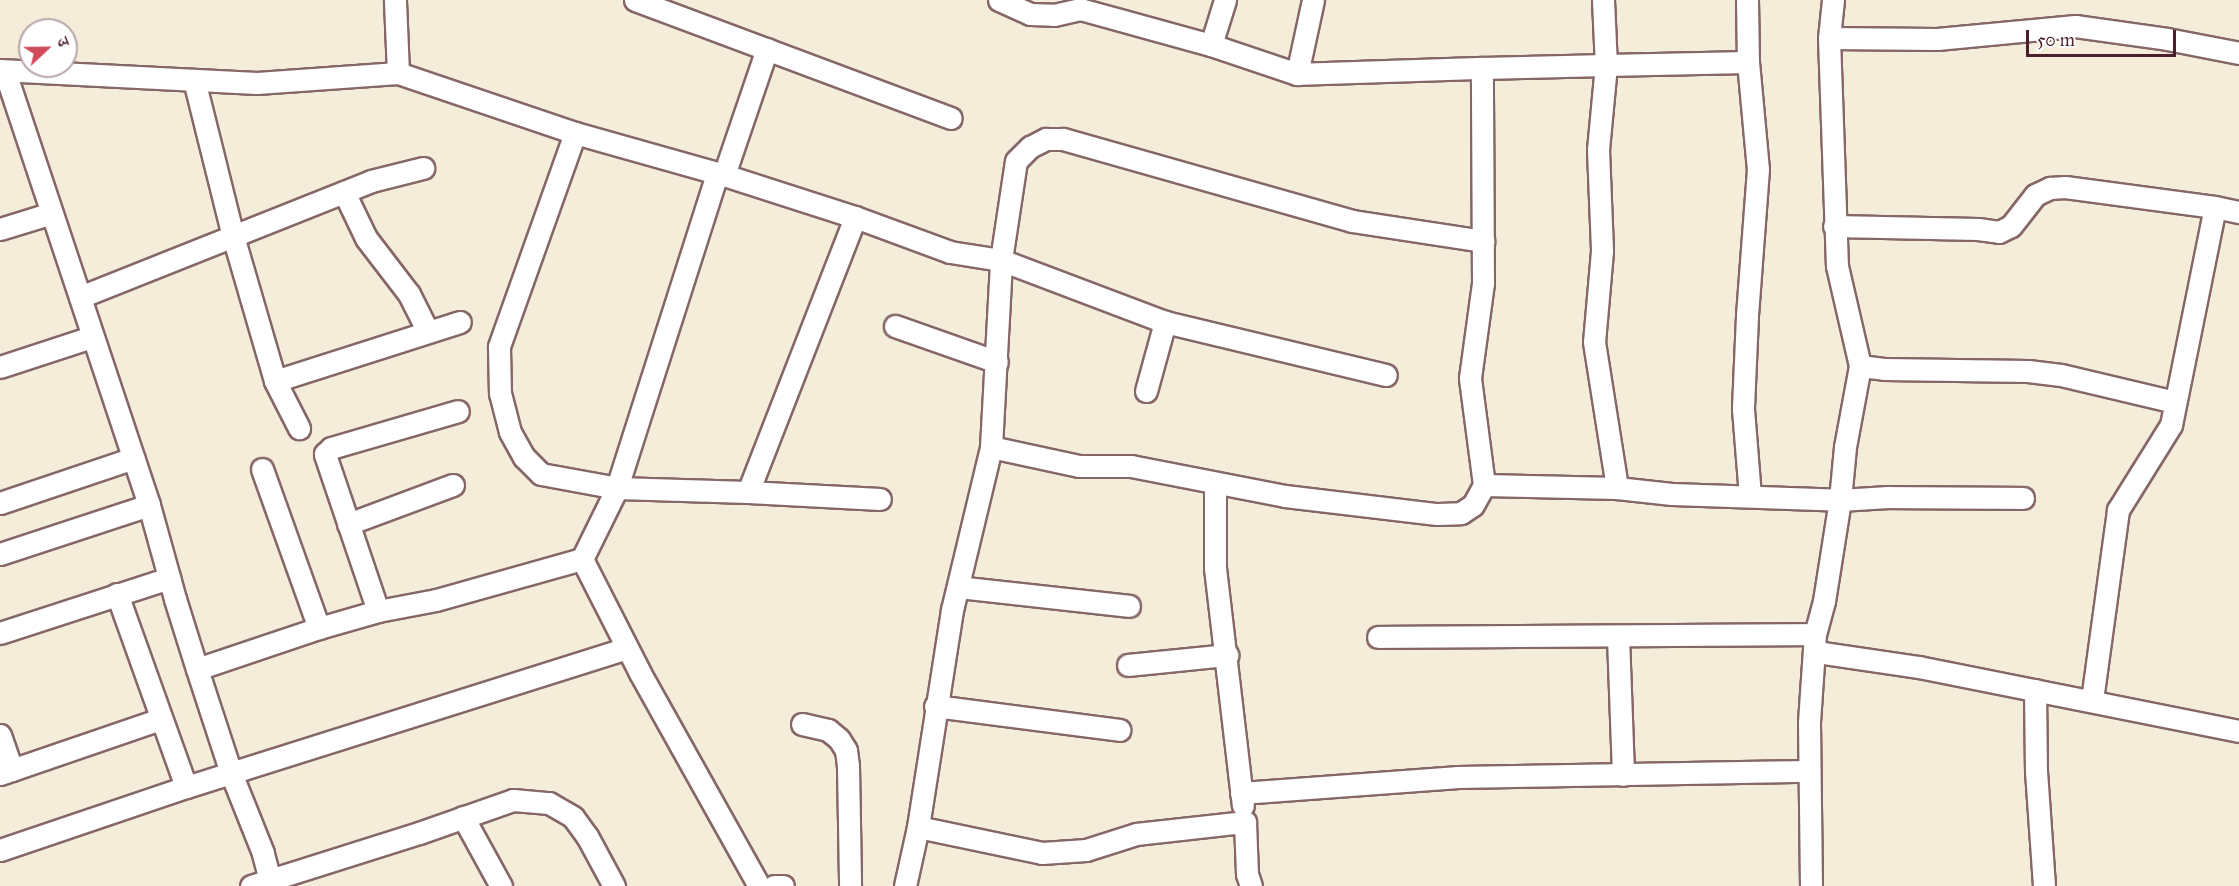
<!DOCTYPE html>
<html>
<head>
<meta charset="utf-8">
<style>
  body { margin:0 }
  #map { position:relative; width:2239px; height:886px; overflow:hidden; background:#f4edd9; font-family:"IM FELL Great Primer","Noto Serif Devanagari",serif }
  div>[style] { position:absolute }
  .roads { filter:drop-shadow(2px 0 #866768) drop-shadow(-2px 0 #866768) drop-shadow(0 2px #866768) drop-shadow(0 -2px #866768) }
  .minor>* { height:21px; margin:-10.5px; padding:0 10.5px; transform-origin:10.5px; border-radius:10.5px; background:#fff }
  span { translate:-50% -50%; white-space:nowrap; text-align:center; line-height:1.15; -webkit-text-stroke:5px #fff; paint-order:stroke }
  .north { position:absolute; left:18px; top:18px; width:60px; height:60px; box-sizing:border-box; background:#fff; border:2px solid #b7a5aa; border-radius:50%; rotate:68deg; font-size:16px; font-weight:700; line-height:24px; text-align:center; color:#4a1f2b }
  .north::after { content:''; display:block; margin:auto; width:21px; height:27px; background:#d1495b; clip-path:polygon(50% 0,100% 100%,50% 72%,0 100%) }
  .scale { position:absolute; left:2026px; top:30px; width:150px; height:27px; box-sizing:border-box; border:3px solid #4a1f2b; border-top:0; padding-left:8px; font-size:18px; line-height:21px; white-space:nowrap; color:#4a1f2b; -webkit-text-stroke:4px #fff; paint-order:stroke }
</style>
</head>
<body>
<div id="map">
  <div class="roads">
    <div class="minor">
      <div style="left:635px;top:0;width:337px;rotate:20.5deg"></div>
      <div style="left:999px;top:0;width:34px;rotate:24deg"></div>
      <div style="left:1030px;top:14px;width:24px;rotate:2deg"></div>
      <div style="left:1054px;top:15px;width:27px;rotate:-13deg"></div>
      <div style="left:1080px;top:9px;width:136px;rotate:15.4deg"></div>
      <div style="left:1211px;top:45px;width:91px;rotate:18.6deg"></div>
      <div style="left:1297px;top:74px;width:185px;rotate:-1.9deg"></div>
      <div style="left:1603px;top:0;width:65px;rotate:87.4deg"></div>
      <div style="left:1606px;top:65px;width:142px;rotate:-1.2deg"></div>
      <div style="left:1747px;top:0;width:62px;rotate:89.1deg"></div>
      <div style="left:1748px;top:62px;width:107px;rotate:84.7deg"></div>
      <div style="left:1758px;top:169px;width:147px;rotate:94.3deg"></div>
      <div style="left:1747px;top:316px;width:93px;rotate:92.5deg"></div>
      <div style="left:1743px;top:409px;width:87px;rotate:85.4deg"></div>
      <div style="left:1833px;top:0;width:38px;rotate:96deg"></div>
      <div style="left:1829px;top:38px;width:228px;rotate:88deg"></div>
      <div style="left:1837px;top:266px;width:103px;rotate:77deg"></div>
      <div style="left:1860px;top:366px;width:24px;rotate:7deg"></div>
      <div style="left:1884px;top:369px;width:144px;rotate:0.8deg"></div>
      <div style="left:2028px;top:371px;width:33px;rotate:7deg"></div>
      <div style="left:2061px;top:375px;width:117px;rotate:13.3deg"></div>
      <div style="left:1829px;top:38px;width:108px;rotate:0.5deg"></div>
      <div style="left:1937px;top:39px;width:139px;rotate:-5.4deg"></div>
      <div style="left:2075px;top:26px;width:93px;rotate:8deg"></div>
      <div style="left:2167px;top:39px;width:73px;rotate:11deg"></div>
      <div style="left:1211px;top:45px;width:47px;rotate:-72.7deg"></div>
      <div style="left:0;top:70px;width:257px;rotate:2.9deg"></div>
      <div style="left:257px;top:83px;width:141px;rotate:-4.1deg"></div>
      <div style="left:398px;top:73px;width:73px;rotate:-92.4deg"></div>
      <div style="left:5px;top:72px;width:456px;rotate:71.6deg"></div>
      <div style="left:398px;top:73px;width:187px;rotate:18.7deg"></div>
      <div style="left:575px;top:133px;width:227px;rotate:109.6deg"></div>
      <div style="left:499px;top:347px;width:46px;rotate:88.8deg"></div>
      <div style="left:500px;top:393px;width:40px;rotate:75.6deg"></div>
      <div style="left:510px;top:432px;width:29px;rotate:61deg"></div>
      <div style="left:524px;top:457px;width:24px;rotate:45deg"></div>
      <div style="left:541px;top:474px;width:77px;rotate:10.4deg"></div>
      <div style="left:617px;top:488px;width:79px;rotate:116.2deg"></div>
      <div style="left:1297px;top:74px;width:76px;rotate:-77.8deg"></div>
      <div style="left:194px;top:80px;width:161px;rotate:76deg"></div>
      <div style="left:233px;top:236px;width:151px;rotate:73.8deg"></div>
      <div style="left:275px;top:381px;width:53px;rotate:62.9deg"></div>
      <div style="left:575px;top:133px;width:155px;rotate:15.7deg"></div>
      <div style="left:724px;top:175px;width:138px;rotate:17.8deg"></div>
      <div style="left:855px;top:217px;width:101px;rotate:20.2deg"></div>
      <div style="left:950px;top:252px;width:52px;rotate:8.9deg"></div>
      <div style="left:1001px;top:260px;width:175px;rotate:20.7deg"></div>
      <div style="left:1165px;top:322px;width:227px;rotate:13.5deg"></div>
      <div style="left:717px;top:174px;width:330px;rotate:107.7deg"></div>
      <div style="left:617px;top:488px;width:131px;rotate:1.7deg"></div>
      <div style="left:748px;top:492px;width:295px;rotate:-68.7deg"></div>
      <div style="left:724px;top:175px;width:133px;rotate:-71.2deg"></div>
      <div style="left:344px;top:192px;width:51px;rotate:64.4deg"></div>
      <div style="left:366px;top:238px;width:71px;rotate:52.5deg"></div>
      <div style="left:409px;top:294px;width:42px;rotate:63.4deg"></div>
      <div style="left:1834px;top:226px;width:144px;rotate:1.2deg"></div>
      <div style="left:1978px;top:229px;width:21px;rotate:8deg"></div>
      <div style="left:1999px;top:232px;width:13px;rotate:-27deg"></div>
      <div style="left:2011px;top:226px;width:39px;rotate:-52deg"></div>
      <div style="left:2035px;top:195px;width:17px;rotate:-25deg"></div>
      <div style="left:2050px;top:188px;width:15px;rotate:-4deg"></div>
      <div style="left:2065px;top:187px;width:151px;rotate:7.6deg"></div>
      <div style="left:0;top:229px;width:54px;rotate:-17.1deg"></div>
      <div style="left:80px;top:297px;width:313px;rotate:-21.7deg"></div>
      <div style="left:371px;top:181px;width:54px;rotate:-14deg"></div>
      <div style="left:895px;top:326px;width:108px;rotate:19.4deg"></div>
      <div style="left:1860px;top:366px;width:82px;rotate:100.5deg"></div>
      <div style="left:1845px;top:447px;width:53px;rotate:95.4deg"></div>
      <div style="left:1840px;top:500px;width:48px;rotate:-3.6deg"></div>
      <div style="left:1888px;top:497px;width:135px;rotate:0.4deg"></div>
      <div style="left:0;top:367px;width:97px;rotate:-18.1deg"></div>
      <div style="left:275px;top:381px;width:194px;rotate:-17.7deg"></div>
      <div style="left:1146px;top:391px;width:72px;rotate:-74.6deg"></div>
      <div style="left:991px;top:447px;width:187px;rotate:-86.9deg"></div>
      <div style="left:1001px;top:260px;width:100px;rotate:-81.4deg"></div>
      <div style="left:1016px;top:161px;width:20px;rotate:-45deg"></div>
      <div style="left:1030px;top:147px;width:18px;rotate:-27deg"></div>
      <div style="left:1046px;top:139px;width:17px"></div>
      <div style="left:1063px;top:139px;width:300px;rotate:15.8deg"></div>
      <div style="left:1352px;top:221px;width:133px;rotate:8.7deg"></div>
      <div style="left:262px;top:469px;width:169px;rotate:70.3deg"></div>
      <div style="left:1215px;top:483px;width:85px;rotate:90deg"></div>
      <div style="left:1215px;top:568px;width:239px;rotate:83.3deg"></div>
      <div style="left:1484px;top:485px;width:133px;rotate:1.3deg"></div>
      <div style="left:748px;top:492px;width:132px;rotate:3deg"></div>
      <div style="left:0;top:503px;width:141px;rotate:-18.6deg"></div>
      <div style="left:348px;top:524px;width:112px;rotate:-20.4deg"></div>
      <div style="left:0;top:554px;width:157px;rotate:-18.2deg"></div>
      <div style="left:149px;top:505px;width:98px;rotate:74.5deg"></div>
      <div style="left:175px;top:599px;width:73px;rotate:72.6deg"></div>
      <div style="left:958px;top:587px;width:172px;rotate:6.3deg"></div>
      <div style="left:117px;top:594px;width:205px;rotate:70.3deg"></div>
      <div style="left:378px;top:611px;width:166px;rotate:-108.7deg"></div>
      <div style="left:325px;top:454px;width:8px;rotate:-45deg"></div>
      <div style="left:331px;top:448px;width:132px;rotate:-16.2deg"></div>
      <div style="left:0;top:633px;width:178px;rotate:-18deg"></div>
      <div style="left:1378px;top:637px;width:437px;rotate:-0.4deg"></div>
      <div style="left:1618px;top:637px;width:138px;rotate:87.9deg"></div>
      <div style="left:1816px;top:652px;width:104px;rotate:8.3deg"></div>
      <div style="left:1919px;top:667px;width:326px;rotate:11.3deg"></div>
      <div style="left:1128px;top:665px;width:100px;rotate:-5.8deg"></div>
      <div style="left:2035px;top:690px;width:81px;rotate:89.3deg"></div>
      <div style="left:2036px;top:771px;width:115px;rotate:86deg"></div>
      <div style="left:2092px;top:700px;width:192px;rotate:-82.2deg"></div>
      <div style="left:2118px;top:510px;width:100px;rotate:-58.1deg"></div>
      <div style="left:2171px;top:425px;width:222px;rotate:-78.6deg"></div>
      <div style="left:2215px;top:207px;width:25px;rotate:12deg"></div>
      <div style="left:935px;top:706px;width:186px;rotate:7.4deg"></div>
      <div style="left:802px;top:724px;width:27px;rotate:13deg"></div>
      <div style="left:828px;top:730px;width:14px;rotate:39deg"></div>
      <div style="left:839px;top:739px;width:13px;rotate:58deg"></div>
      <div style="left:846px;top:750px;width:16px;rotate:83deg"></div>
      <div style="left:848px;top:766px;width:120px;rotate:89deg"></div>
      <div style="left:0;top:735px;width:37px;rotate:71deg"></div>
      <div style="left:0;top:774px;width:170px;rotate:-18.9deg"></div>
      <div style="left:1241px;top:793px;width:218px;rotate:-4.2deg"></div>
      <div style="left:1458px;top:777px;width:351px;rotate:-1deg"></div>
      <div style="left:463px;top:817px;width:79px;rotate:61.2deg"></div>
      <div style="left:918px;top:827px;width:127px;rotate:11.8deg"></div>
      <div style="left:1042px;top:853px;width:44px;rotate:-3.9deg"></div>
      <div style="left:1086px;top:850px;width:52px;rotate:-17.7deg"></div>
      <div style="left:1136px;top:834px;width:110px;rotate:-6.3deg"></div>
      <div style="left:1245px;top:822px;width:52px;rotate:87.8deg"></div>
      <div style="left:1247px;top:874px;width:13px;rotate:72deg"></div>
      <div style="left:0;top:850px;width:196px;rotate:-18.7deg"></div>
      <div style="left:186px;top:787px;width:462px;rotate:-17.5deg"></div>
      <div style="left:270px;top:880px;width:28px;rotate:-105deg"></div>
      <div style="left:263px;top:853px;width:86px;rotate:-111.8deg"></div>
      <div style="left:231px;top:773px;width:109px;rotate:-108.1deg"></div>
      <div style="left:197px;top:669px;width:129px;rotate:-18.6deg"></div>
      <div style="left:319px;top:628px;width:61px;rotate:-16.1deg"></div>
      <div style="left:378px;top:611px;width:59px;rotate:-10.7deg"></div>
      <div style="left:436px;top:600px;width:152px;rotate:-15.7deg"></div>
      <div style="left:582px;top:559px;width:128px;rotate:63deg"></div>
      <div style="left:640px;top:673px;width:244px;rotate:60.8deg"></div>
      <div style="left:251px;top:886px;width:176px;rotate:-17.5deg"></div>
      <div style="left:419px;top:833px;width:100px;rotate:-19.3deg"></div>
      <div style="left:513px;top:800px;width:36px;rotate:5deg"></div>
      <div style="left:549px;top:803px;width:28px;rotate:30deg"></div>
      <div style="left:573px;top:817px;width:24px;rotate:54deg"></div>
      <div style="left:587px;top:836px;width:57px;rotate:61.6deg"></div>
      <div style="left:774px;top:886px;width:9px"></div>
      <div style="left:905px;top:886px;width:60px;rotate:-77.6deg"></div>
      <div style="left:918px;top:827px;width:220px;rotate:-81.1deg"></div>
      <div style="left:952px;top:610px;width:168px;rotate:-76.5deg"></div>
      <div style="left:991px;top:447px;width:90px;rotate:12.2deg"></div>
      <div style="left:1079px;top:466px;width:52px"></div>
      <div style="left:1131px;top:466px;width:157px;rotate:11deg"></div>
      <div style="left:1285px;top:496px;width:153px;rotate:6.8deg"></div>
      <div style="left:1437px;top:514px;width:24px;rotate:-2deg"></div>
      <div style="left:1461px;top:513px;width:14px;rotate:-34deg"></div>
      <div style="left:1473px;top:505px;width:23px;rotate:-61deg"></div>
      <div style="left:1484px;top:485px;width:108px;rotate:-97.5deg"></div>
      <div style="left:1470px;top:378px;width:96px;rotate:-82.2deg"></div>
      <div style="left:1483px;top:283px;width:215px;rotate:-90.3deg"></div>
      <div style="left:1482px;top:68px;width:124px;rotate:-1.4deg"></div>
      <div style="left:1606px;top:65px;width:85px;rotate:95.4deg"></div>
      <div style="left:1598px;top:150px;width:101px;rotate:87.7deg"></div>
      <div style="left:1602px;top:251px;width:91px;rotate:95deg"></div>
      <div style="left:1594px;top:342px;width:148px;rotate:81deg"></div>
      <div style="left:1617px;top:488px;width:55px;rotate:6.2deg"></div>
      <div style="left:1672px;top:494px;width:168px;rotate:2deg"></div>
      <div style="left:1840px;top:500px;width:102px;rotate:99deg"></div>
      <div style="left:1824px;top:601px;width:34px;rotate:105deg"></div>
      <div style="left:1815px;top:634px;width:89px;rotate:93.9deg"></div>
      <div style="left:1809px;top:723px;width:163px;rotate:89.3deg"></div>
    </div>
  </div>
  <div class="north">उ</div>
  <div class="scale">50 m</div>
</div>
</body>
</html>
